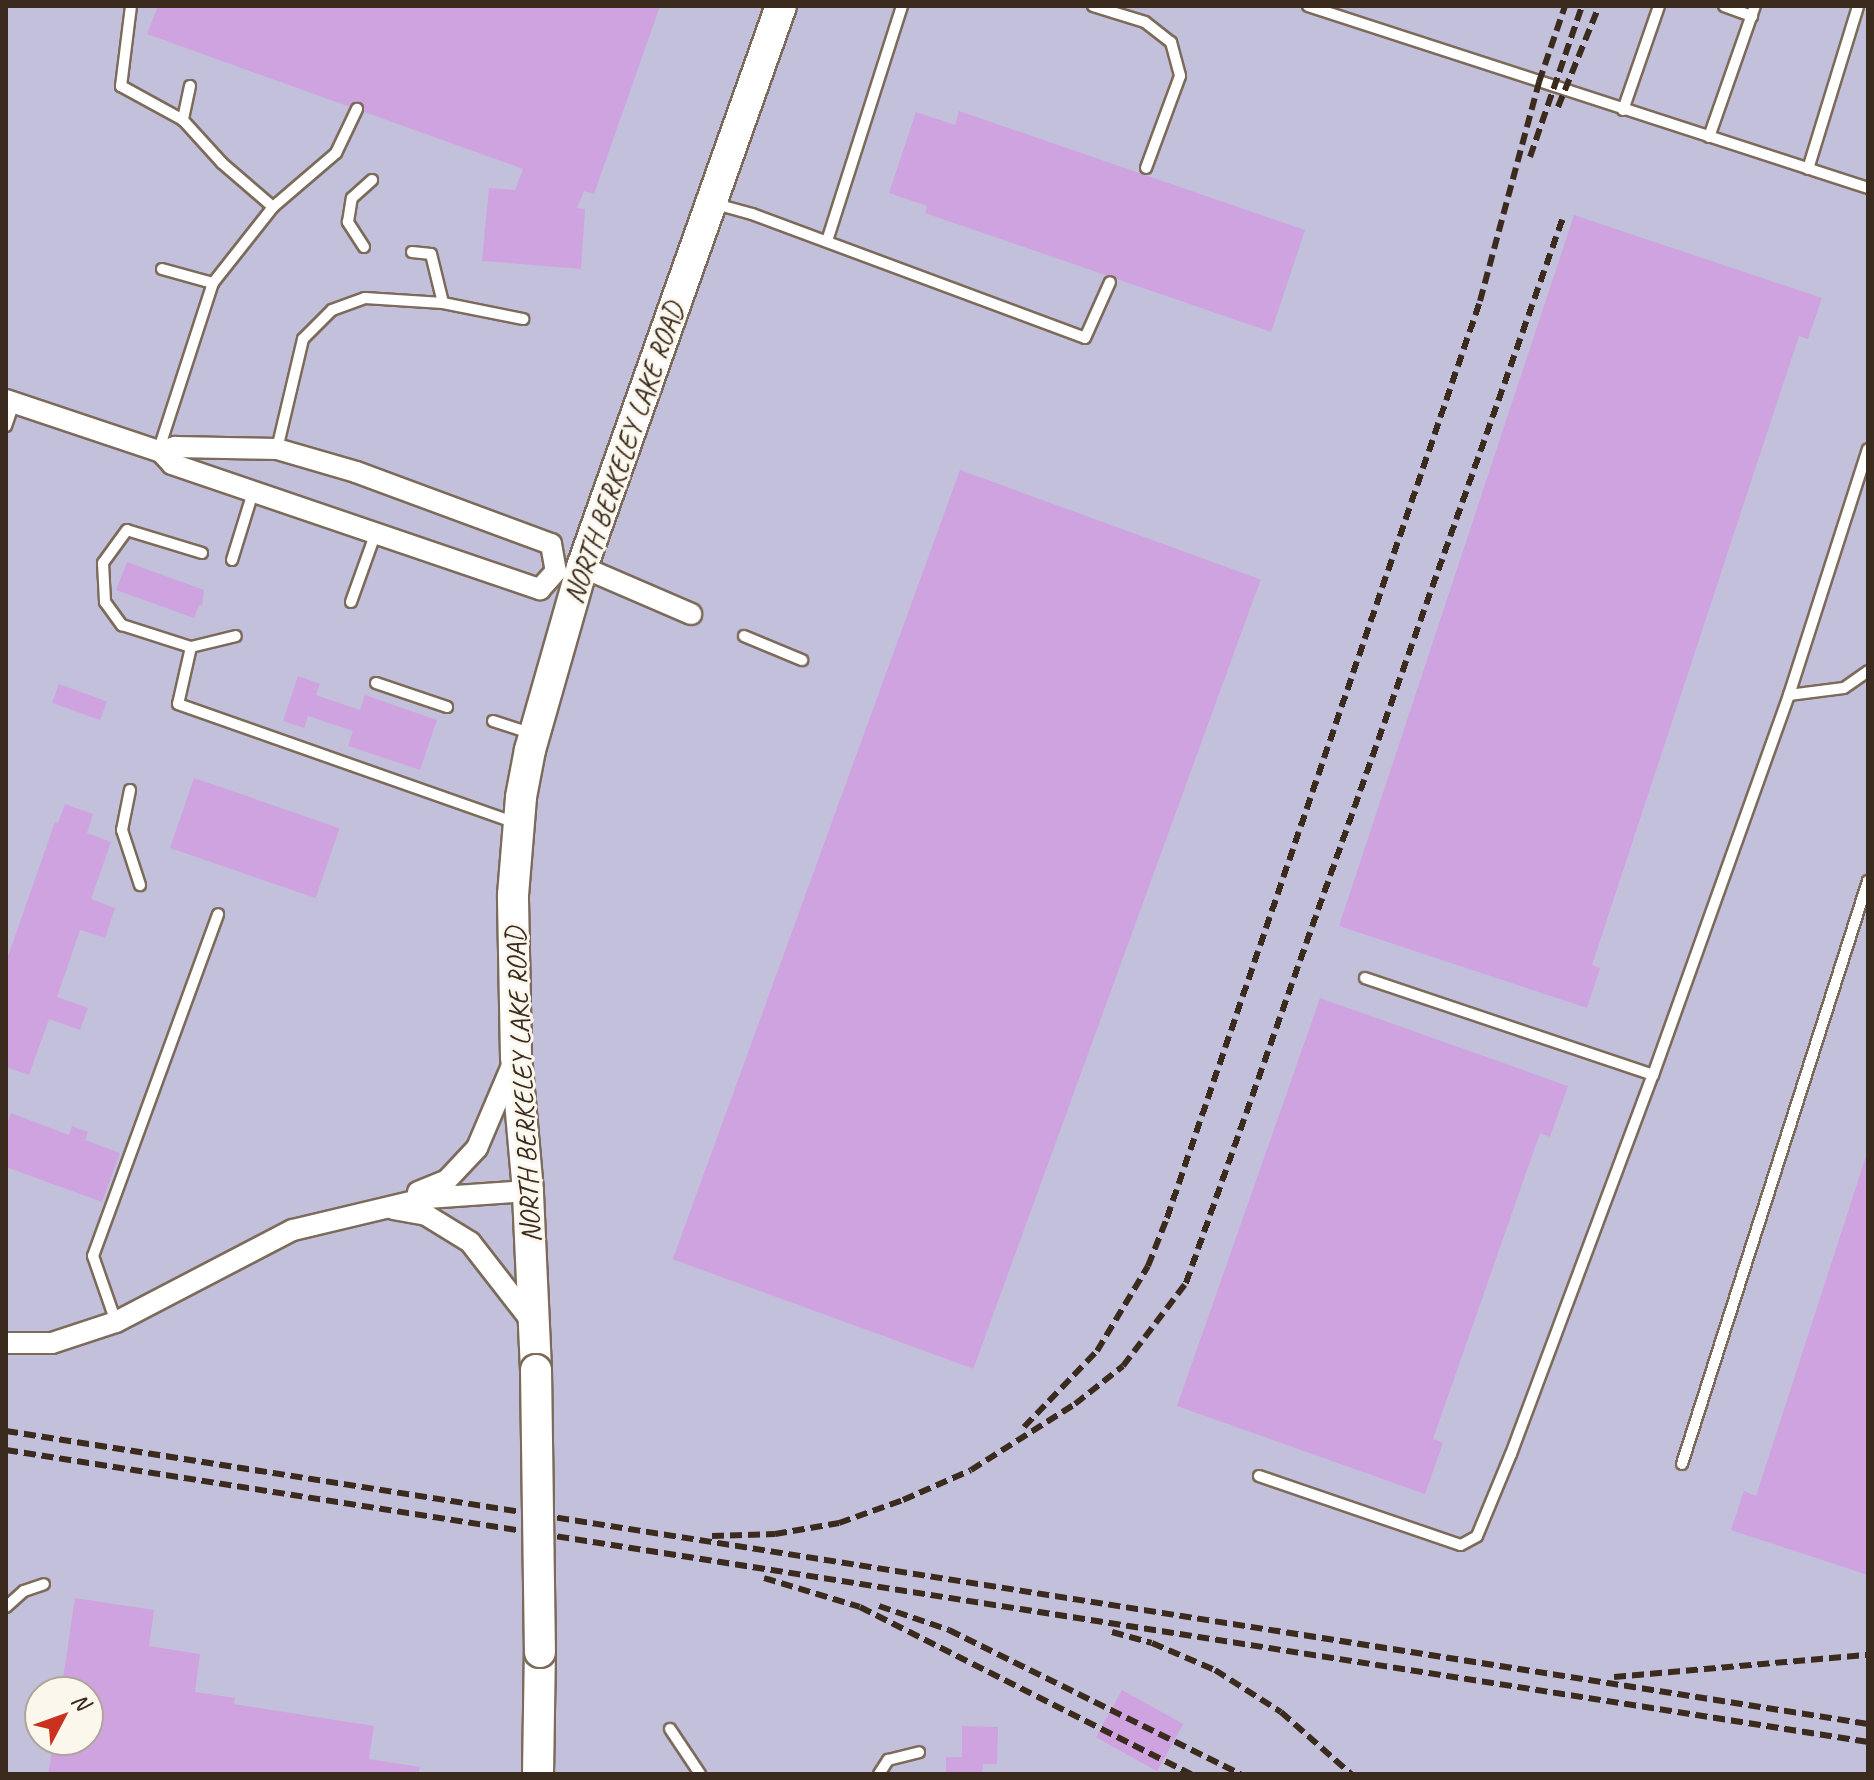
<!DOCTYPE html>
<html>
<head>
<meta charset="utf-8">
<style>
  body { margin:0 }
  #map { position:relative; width:1874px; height:1780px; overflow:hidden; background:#f4e4ca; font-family:Caveat,sans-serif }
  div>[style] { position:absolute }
  .industrial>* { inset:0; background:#c3c0db }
  .building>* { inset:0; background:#cfa3e0; transform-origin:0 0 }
  .roads { filter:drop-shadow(2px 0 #7c6b5a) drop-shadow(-2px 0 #7c6b5a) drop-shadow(0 2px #7c6b5a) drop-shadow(0 -2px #7c6b5a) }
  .lane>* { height:10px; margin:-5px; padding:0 5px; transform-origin:5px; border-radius:5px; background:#fff }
  .street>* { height:20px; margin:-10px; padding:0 10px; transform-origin:10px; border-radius:10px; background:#fff }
  .secondary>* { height:30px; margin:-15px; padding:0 15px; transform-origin:15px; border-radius:15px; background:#fff }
  .rail>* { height:6px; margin-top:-3px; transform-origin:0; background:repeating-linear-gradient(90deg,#3b2a1e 0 12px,transparent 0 18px) }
  .bridges { filter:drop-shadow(2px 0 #7c6b5a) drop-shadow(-2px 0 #7c6b5a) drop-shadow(0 2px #7c6b5a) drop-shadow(0 -2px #7c6b5a) }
  .secondary-bridge>* { height:30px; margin:-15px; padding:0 15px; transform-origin:15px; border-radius:15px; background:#fff }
  span { translate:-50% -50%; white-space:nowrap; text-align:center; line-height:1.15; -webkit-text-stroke:6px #fbf7ec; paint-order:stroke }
  .street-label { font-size:28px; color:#3b2a1e }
  .frame { position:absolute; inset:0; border:8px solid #3b2a1e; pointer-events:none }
  .north { position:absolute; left:24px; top:1676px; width:80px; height:80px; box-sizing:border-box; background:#fbf7ec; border:2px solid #aea59a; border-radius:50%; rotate:49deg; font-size:22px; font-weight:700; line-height:32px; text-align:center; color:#3b2a1e }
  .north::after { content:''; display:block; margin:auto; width:28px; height:36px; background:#c8321e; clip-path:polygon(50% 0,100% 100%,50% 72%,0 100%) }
</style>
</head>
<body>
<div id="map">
  <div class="industrial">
    <div style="clip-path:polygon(evenodd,6px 6px,1868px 6px,1868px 1774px,6px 1774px,6px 6px,40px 1692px,88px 1692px,88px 1740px,40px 1740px,40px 1692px)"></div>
  </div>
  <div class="building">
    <div style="clip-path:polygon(158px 6px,660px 6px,594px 194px,584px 191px,577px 208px,585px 209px,581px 269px,482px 261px,489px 188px,515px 190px,523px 169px,147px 34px)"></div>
    <div style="clip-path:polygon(959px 111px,1305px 230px,1271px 332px,925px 213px,927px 206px,889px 193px,916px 112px,955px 125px)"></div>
    <div style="clip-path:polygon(1574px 215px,1822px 298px,1808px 339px,1799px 336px,1592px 965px,1600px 968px,1587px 1008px,1339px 926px)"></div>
    <div style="left:960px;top:470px;width:320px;height:840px;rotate:20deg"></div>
    <div style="clip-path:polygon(127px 562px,204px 590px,202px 606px,199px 605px,194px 618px,116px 590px)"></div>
    <div style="clip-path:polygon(298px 676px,320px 684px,316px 695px,360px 710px,365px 695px,437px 720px,420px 770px,348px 746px,353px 731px,308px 716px,304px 728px,283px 721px)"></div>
    <div style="left:59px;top:684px;width:51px;height:20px;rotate:20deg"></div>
    <div style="left:194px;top:778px;width:154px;height:74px;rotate:19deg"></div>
    <div style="clip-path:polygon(65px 804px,93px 814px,87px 833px,111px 842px,91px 899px,115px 908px,105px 938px,80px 930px,57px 997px,88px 1008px,80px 1030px,49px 1019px,29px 1075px,6px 1067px,6px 962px,55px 822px,58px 823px)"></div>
    <div style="clip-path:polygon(1320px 998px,1568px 1086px,1550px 1137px,1540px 1133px,1433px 1439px,1443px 1443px,1425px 1494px,1177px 1406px)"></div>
    <div style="clip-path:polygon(11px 1113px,69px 1135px,72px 1126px,88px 1132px,85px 1140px,120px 1153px,102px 1202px,6px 1167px,6px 1126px)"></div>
    <div style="clip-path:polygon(1867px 1153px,1868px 1153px,1868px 1575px,1731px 1530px,1744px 1491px,1756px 1496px)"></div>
    <div style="clip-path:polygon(75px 1598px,154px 1610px,149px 1646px,200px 1654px,195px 1692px,235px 1698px,234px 1704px,374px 1726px,369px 1759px,420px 1767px,418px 1774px,48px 1774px,54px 1740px,88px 1740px,88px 1692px,61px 1692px)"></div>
    <div style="left:1122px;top:1690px;width:70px;height:54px;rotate:29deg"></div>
    <div style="clip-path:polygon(962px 1726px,998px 1727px,997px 1764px,983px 1764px,982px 1774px,946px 1774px,946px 1757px,962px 1757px)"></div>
  </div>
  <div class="roads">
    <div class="lane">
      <div style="left:131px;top:6px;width:81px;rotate:97.1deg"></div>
      <div style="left:121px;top:86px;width:71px;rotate:28.7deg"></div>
      <div style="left:1093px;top:6px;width:54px;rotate:17.1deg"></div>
      <div style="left:1145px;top:22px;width:33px;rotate:38deg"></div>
      <div style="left:1171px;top:42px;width:35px;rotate:75deg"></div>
      <div style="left:1180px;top:76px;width:98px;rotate:110.3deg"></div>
      <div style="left:1308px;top:6px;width:589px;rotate:18deg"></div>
      <div style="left:1724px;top:6px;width:30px;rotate:20deg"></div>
      <div style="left:190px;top:86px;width:35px;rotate:102deg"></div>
      <div style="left:183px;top:120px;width:58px;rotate:47.8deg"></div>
      <div style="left:222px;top:163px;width:67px;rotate:40.8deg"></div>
      <div style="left:1623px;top:110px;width:110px;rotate:-70.9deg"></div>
      <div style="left:1709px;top:137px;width:139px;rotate:-70.7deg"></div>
      <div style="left:1808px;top:169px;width:170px;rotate:-72.9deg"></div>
      <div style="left:712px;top:203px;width:41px;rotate:15.4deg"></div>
      <div style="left:752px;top:214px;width:355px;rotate:20.4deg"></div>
      <div style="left:1085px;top:338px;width:61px;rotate:-65.9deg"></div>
      <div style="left:827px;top:241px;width:247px;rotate:-72.3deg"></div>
      <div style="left:364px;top:247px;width:30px;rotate:-123deg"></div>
      <div style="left:348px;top:222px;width:24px;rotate:-81deg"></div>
      <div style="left:352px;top:198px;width:27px;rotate:-42deg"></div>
      <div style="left:412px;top:252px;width:19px;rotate:6deg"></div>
      <div style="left:431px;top:254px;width:50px;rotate:76.2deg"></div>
      <div style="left:162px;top:269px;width:53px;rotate:15.4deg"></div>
      <div style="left:6px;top:426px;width:24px;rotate:-71deg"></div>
      <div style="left:277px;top:449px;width:113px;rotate:-76.7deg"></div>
      <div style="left:303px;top:339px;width:41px;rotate:-45deg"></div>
      <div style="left:332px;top:310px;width:35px;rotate:-20deg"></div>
      <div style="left:365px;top:298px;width:78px;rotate:3.7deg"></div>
      <div style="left:443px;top:303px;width:82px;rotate:11.3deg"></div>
      <div style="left:158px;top:452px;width:178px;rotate:-72deg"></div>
      <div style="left:213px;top:283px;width:97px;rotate:-51.7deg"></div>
      <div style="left:273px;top:207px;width:83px;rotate:-40.6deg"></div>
      <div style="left:336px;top:153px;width:49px;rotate:-64.5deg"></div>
      <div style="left:202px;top:553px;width:78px;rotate:-163deg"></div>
      <div style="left:127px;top:530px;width:41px;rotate:126deg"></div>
      <div style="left:103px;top:563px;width:39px;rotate:87deg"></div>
      <div style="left:105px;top:602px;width:29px;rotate:54deg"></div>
      <div style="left:122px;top:625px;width:72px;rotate:17.7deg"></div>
      <div style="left:191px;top:647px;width:46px;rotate:-13.7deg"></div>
      <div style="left:232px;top:560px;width:71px;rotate:-72.8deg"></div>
      <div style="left:351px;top:602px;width:74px;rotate:-70.3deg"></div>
      <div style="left:744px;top:636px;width:63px;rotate:22.5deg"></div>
      <div style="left:191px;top:647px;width:58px;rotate:102.8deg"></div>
      <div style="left:178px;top:704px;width:356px;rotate:19.4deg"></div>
      <div style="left:376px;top:683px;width:75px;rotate:18.7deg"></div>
      <div style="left:1789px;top:695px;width:258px;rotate:-72.2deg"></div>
      <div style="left:493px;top:721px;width:42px;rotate:18deg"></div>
      <div style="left:130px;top:790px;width:41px;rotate:101.3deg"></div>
      <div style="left:122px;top:830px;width:58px;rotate:71.9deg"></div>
      <div style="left:1365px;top:978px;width:304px;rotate:18.6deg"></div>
      <div style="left:116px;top:1322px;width:70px;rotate:-109.2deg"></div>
      <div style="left:93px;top:1256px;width:364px;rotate:-69.9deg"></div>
      <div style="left:1682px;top:1464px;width:612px;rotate:-72.31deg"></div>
      <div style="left:1259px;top:1476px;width:213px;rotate:18.9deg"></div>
      <div style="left:1461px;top:1545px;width:18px;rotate:-29deg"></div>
      <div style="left:1477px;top:1536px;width:89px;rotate:-67.5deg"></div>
      <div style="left:1511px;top:1454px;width:405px;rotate:-69.5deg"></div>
      <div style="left:1653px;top:1075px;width:404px;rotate:-70.3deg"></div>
      <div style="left:1789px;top:695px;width:55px;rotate:-7.3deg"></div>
      <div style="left:1844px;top:688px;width:29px;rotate:-35deg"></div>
      <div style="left:6px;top:1607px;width:24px;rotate:-42deg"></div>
      <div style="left:24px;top:1591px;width:21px;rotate:-19deg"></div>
      <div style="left:670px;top:1729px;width:54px;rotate:56.3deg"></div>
      <div style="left:879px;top:1774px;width:17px;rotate:-57deg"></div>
      <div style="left:888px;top:1760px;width:32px;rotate:-14deg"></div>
    </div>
    <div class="street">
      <div style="left:6px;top:400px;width:163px;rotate:18.5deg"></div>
      <div style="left:161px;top:452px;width:16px;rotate:47deg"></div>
      <div style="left:172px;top:464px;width:389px;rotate:18.8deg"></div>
      <div style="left:540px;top:589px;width:24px;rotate:-48deg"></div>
      <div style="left:161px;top:452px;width:15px;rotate:-20deg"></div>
      <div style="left:175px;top:447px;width:102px;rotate:1.1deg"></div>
      <div style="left:277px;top:449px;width:82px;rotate:16.2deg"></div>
      <div style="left:356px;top:472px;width:208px;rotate:20.3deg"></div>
      <div style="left:551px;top:544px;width:27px;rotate:80deg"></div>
      <div style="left:582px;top:567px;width:119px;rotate:23.3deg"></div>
      <div style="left:418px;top:1192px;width:31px;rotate:-22deg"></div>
      <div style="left:447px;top:1180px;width:44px;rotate:-46.8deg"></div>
      <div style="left:477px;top:1148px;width:92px;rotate:-67deg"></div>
      <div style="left:393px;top:1209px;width:34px;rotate:10deg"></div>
      <div style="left:426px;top:1215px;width:52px;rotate:31.5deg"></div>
      <div style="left:470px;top:1242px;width:103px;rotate:52.1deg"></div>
      <div style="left:6px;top:1343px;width:46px"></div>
      <div style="left:52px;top:1343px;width:67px;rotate:-18.2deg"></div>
      <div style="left:116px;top:1322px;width:199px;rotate:-27.5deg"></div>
      <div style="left:293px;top:1230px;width:138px;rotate:-13.4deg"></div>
      <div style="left:427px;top:1198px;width:101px;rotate:-4deg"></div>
    </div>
    <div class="secondary">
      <div style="left:536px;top:1370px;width:179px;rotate:-92.6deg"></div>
      <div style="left:528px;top:1191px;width:136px;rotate:-95.1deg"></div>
      <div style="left:516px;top:1056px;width:161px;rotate:-91.1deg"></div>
      <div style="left:513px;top:895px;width:98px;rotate:-85.3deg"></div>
      <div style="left:521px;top:797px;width:48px;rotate:-79.2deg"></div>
      <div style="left:530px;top:750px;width:190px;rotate:-74.1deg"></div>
      <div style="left:582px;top:567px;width:595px;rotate:-70.47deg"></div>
      <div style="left:538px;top:1774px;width:122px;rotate:-89.1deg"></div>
    </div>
  </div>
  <div class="rail">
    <div style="left:1558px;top:107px;width:109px;rotate:-67.9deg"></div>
    <div style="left:1530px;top:157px;width:160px;rotate:-71deg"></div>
    <div style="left:1024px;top:1427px;width:105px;rotate:-46.2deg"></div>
    <div style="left:1097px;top:1351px;width:99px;rotate:-59deg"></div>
    <div style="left:1148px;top:1266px;width:52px;rotate:-68.4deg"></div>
    <div style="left:1167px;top:1218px;width:969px;rotate:-71.15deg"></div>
    <div style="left:1480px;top:301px;width:227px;rotate:-74.9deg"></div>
    <div style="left:1539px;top:82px;width:80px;rotate:-71.1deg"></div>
    <div style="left:6px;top:1431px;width:1885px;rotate:8.94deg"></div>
    <div style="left:6px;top:1450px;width:1885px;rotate:8.91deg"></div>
    <div style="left:712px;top:1536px;width:63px;rotate:-1.8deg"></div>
    <div style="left:775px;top:1534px;width:65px;rotate:-9.8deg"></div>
    <div style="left:839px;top:1523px;width:68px;rotate:-19.8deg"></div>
    <div style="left:903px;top:1500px;width:74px;rotate:-23.8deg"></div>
    <div style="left:971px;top:1470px;width:123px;rotate:-32.4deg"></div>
    <div style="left:1075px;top:1404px;width:61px;rotate:-38.4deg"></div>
    <div style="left:1123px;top:1366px;width:104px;rotate:-52.8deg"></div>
    <div style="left:1186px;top:1283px;width:1133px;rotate:-70.51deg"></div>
    <div style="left:764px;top:1578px;width:100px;rotate:16.8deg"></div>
    <div style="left:860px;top:1607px;width:371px;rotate:26.8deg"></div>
    <div style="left:879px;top:1606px;width:74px;rotate:18.9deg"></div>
    <div style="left:949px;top:1630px;width:325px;rotate:26.3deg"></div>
    <div style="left:1112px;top:1632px;width:41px;rotate:15.4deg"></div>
    <div style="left:1152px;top:1643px;width:69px;rotate:23.2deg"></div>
    <div style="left:1215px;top:1670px;width:78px;rotate:32.5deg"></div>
    <div style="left:1281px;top:1712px;width:94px;rotate:41.5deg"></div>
    <div style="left:1614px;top:1677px;width:255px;rotate:-5deg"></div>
  </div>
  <div class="bridges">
    <div class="secondary-bridge">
      <div style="left:536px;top:1370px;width:282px;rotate:89.2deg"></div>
    </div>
  </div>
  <div class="street-label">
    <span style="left:624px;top:453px;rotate:-71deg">NORTH BERKELEY LAKE ROAD</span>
    <span style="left:523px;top:1085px;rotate:-93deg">NORTH BERKELEY LAKE ROAD</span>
  </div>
  <div class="frame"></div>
  <div class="north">N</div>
</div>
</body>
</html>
